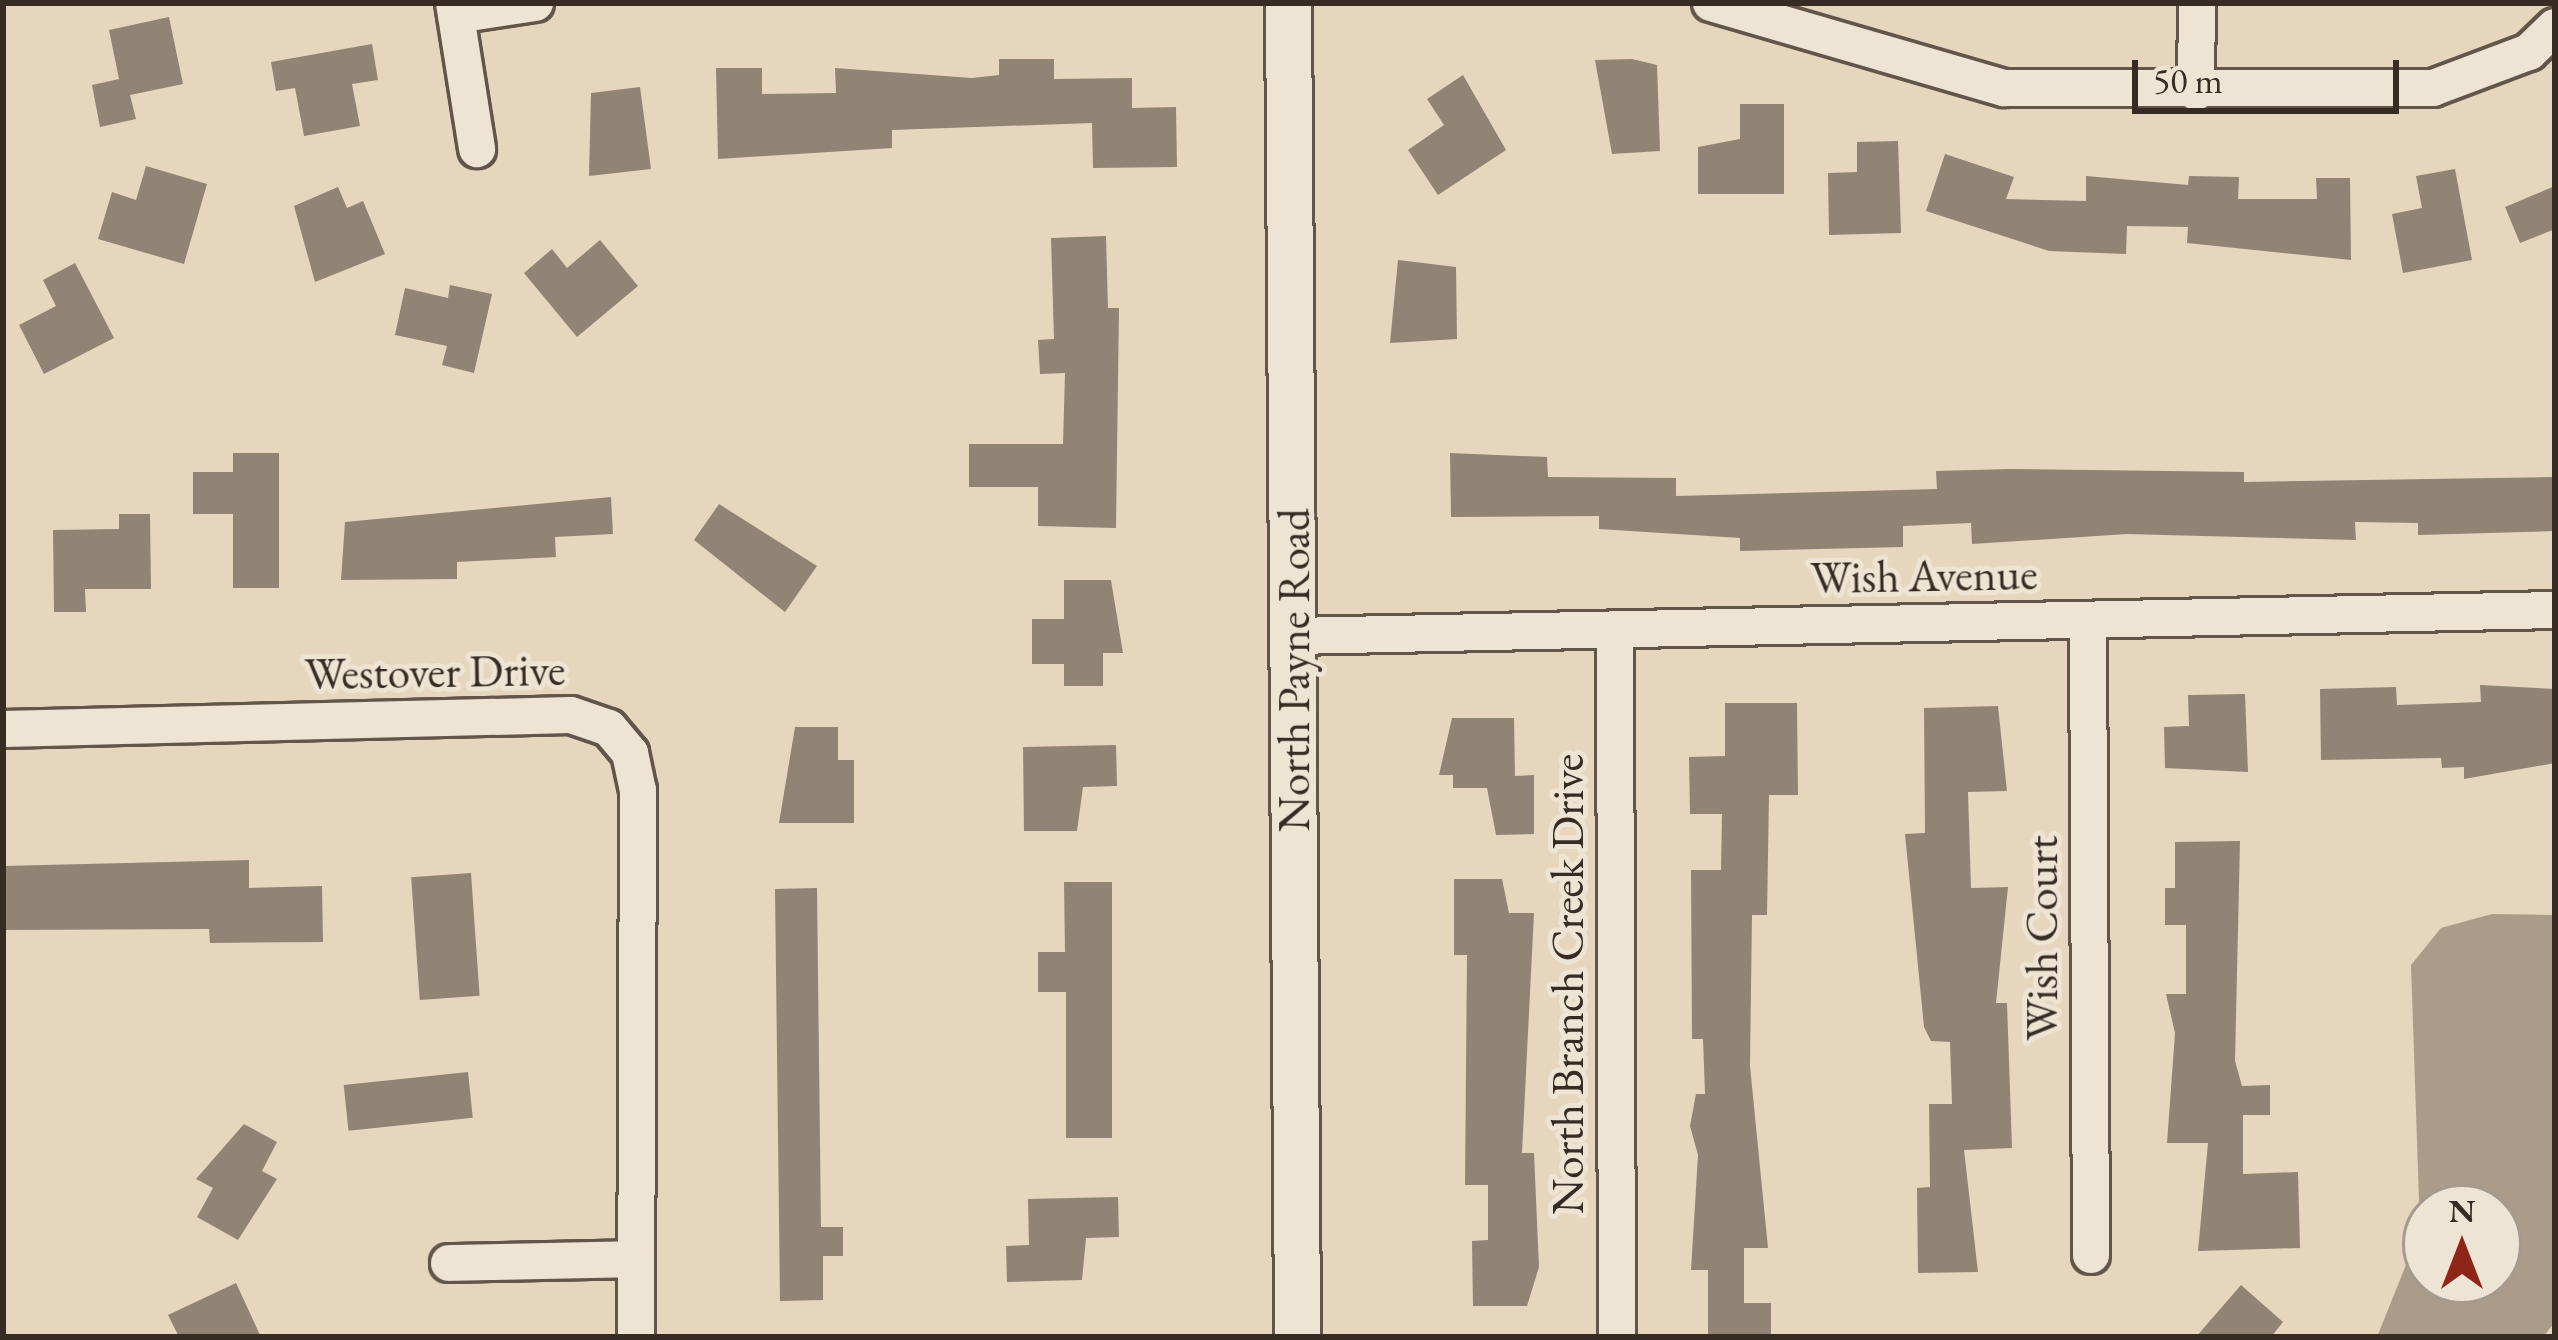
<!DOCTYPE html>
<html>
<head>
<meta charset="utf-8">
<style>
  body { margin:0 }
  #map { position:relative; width:2558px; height:1340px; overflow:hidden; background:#e5d6bd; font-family:"EB Garamond",serif }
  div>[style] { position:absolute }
  .water>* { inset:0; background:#aa9c89 }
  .building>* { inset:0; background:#918474; transform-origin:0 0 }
  .roads { filter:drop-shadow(3px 0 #62564a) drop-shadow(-3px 0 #62564a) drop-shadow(0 3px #62564a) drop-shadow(0 -3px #62564a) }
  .minor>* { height:36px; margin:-18px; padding:0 18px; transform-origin:18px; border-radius:18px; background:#eee4d4 }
  .tertiary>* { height:45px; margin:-22.5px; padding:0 22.5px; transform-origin:22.5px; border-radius:22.5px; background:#eee4d4 }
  span { translate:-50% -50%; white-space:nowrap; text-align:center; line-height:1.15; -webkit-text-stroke:10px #eee4d4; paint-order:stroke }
  .street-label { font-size:45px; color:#372c24 }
  .frame { position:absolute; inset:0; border:6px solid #372c24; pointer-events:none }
  .north { position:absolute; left:2402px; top:1184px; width:120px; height:120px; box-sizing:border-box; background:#eee4d4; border:3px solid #a59a8e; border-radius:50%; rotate:0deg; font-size:33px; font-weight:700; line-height:48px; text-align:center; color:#372c24 }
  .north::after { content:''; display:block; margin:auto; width:42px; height:54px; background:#8f2418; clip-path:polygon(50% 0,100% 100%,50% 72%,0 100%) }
  .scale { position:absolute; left:2132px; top:60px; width:267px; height:54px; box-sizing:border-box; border:6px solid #372c24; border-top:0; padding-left:15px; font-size:36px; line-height:42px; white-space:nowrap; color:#372c24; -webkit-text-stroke:9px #eee4d4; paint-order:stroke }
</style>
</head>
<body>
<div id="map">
  <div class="water">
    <div style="clip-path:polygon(evenodd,2492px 914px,2555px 915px,2555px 1322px,2543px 1337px,2377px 1337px,2420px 1230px,2411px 965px,2441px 928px,2492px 914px,2426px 1208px,2498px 1208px,2498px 1280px,2426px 1280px,2426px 1208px)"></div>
  </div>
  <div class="building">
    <div style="clip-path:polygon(169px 17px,183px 84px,130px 95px,136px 119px,100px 127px,92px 85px,119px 79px,109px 30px)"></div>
    <div style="clip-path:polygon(372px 44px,378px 80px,352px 84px,360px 126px,304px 136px,295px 88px,276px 91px,271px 62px)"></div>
    <div style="clip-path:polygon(999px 59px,1054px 59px,1054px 79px,1132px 78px,1132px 108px,1176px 107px,1177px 167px,1093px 168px,1092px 123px,892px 130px,892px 148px,718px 159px,716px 68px,762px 68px,762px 94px,836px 93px,835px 68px,972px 78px,999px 75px)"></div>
    <div style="clip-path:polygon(1632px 59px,1657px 65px,1660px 151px,1612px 154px,1595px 60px)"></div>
    <div style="clip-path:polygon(1463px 75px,1506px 150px,1438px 195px,1408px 150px,1444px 125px,1427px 99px)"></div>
    <div style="clip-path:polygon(640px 87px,651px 169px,589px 176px,591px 93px)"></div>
    <div style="clip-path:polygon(1740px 104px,1784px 104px,1784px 194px,1698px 194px,1698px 147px,1740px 139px)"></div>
    <div style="clip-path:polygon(1898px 141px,1901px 233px,1829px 235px,1828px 173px,1857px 172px,1857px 142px)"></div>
    <div style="clip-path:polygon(1945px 154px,2014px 177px,2006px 199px,2086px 201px,2086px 176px,2188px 185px,2189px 176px,2239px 177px,2238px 199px,2317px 199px,2316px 178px,2350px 178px,2351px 260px,2187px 243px,2188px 227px,2127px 226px,2126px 254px,2049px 251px,1926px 211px)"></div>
    <div style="clip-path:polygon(146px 166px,207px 184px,184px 264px,98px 239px,112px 192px,136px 200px)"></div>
    <div style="clip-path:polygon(2455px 169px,2472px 260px,2403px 273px,2392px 214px,2422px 208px,2416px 176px)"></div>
    <div style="clip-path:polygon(2555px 186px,2555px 229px,2520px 243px,2505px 207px)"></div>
    <div style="clip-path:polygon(338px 187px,347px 208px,363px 201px,385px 254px,315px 282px,294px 206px)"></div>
    <div style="clip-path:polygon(1106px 236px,1108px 308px,1119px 308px,1116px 528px,1038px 526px,1038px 487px,969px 487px,969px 444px,1063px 444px,1065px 373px,1040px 374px,1038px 340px,1054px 339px,1051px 238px)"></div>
    <div style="clip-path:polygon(600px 240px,638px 286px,577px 337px,524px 273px,552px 249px,567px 268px)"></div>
    <div style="clip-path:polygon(1398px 260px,1456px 267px,1457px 339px,1390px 343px)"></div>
    <div style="clip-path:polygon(75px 263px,114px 338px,44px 374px,19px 325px,56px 306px,43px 280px)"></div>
    <div style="clip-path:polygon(450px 285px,492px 294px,474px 373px,442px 365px,447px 346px,395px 335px,405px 288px,448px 298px)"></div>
    <div style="clip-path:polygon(233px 453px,279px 453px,279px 588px,233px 588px,233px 514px,193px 514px,193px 472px,233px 472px)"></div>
    <div style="clip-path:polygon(1450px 453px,1547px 457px,1548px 477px,1676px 478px,1676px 496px,1937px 489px,1936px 471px,2010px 469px,2244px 472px,2244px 482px,2555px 477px,2555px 531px,2418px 535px,2418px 523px,2355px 522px,2356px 540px,2127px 534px,1972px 544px,1971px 523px,1903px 526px,1903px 547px,1740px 551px,1740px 538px,1599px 529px,1599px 516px,1451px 517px)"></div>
    <div style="clip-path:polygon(611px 497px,613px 534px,555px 537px,556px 557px,457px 562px,457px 579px,341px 580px,345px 522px)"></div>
    <div style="clip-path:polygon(719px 504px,817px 566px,785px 612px,694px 540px)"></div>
    <div style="clip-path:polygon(119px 514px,150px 514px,151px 589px,85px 589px,86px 612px,54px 612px,53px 530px,119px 529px)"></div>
    <div style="clip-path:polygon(1064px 580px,1111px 580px,1123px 653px,1103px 653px,1103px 686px,1064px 686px,1064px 664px,1032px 664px,1032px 619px,1064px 619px)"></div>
    <div style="clip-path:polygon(2480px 685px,2555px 689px,2555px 763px,2464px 779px,2464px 767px,2442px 768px,2441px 758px,2321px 760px,2320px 689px,2396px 687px,2397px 705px,2481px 702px)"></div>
    <div style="clip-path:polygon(2245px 694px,2248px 772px,2165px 768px,2164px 727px,2189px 726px,2188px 695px)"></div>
    <div style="clip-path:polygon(1725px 703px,1797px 703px,1798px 795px,1769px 795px,1767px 915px,1752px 915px,1750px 1066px,1768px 1248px,1744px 1248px,1744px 1303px,1771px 1303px,1771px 1337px,1708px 1337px,1708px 1270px,1691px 1270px,1698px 1155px,1690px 1126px,1696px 1094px,1705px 1094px,1703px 1039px,1692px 1039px,1691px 870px,1721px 870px,1722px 814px,1690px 814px,1689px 757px,1725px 756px)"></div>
    <div style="clip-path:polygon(1998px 706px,2007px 791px,1968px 792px,1971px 888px,2008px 887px,1996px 1003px,2007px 1003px,2012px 1148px,1964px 1150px,1978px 1272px,1918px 1273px,1917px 1188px,1930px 1187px,1929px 1104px,1952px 1104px,1950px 1042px,1931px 1041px,1924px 1027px,1905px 834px,1925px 833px,1924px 708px)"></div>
    <div style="clip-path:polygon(1452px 718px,1514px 718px,1515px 776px,1534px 775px,1534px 834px,1496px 835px,1487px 788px,1453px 788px,1453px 775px,1439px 775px)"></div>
    <div style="clip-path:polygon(795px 727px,838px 727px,838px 760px,854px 760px,854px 823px,779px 823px)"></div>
    <div style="clip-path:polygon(1116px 745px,1117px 786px,1083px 787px,1077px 831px,1024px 831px,1023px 747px)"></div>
    <div style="clip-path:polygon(2240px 841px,2235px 1061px,2242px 1086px,2270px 1085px,2270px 1115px,2243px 1115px,2243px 1174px,2298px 1172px,2300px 1248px,2198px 1251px,2208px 1143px,2167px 1143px,2175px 1033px,2166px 994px,2186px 994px,2186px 925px,2165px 925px,2165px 888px,2175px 888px,2175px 842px)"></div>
    <div style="clip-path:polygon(249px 860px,249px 888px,322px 886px,323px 942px,210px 943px,209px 929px,3px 930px,3px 866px)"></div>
    <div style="left:471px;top:873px;width:123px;height:60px;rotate:86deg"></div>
    <div style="clip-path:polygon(1454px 879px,1502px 879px,1509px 913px,1534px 913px,1522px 1153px,1534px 1153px,1539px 1267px,1527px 1306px,1473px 1306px,1472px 1241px,1488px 1240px,1488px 1185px,1465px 1185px,1467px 955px,1454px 955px)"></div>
    <div style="clip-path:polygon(1064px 882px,1112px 882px,1112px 1138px,1066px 1138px,1066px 992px,1038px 992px,1038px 952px,1065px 952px)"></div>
    <div style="clip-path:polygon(817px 888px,821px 1227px,843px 1227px,843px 1256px,823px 1256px,823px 1300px,780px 1301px,775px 889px)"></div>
    <div style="left:468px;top:1072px;width:46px;height:125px;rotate:84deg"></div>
    <div style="clip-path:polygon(244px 1124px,277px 1142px,262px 1171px,277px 1179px,238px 1240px,197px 1217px,213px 1188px,196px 1179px)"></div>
    <div style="clip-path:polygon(1118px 1197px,1119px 1237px,1086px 1238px,1082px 1280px,1007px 1282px,1006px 1246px,1029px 1245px,1028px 1199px)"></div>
    <div style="clip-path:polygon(236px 1283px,261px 1337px,179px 1337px,168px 1315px)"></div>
    <div style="clip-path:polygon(2241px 1285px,2283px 1322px,2271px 1337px,2196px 1337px)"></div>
  </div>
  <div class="roads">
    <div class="minor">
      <div style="left:454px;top:3px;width:148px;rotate:81deg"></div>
      <div style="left:1711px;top:3px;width:305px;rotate:16.2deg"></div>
      <div style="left:2004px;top:88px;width:429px"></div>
      <div style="left:2433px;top:88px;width:103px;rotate:-20.6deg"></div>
      <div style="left:2529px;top:52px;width:36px;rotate:-44deg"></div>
      <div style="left:456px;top:15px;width:80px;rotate:-8.6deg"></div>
      <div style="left:2196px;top:92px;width:89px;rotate:-89.4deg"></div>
      <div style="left:2088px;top:621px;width:634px;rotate:89.73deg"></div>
      <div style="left:1615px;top:630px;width:707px;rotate:89.84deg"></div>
      <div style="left:1294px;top:636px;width:1261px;rotate:-1.18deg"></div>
      <div style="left:3px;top:729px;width:568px;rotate:-1.41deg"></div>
      <div style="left:571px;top:715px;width:40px;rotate:18.9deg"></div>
      <div style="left:609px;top:728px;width:33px;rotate:50deg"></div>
      <div style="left:630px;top:753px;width:38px;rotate:78deg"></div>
      <div style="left:638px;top:790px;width:547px;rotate:90.21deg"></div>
      <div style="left:449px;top:1263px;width:186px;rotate:-1.2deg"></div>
    </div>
    <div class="tertiary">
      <div style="left:1288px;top:3px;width:1334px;rotate:89.61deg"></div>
    </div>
  </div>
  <div class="street-label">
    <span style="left:1924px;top:576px;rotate:-1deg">Wish Avenue</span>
    <span style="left:1294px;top:670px;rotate:-90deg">North Payne Road</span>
    <span style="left:435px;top:672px;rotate:-1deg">Westover Drive</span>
    <span style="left:2042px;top:938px;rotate:-90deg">Wish Court</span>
    <span style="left:1568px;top:984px;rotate:-90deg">North Branch Creek Drive</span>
  </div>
  <div class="frame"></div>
  <div class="north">N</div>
  <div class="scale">50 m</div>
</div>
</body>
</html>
